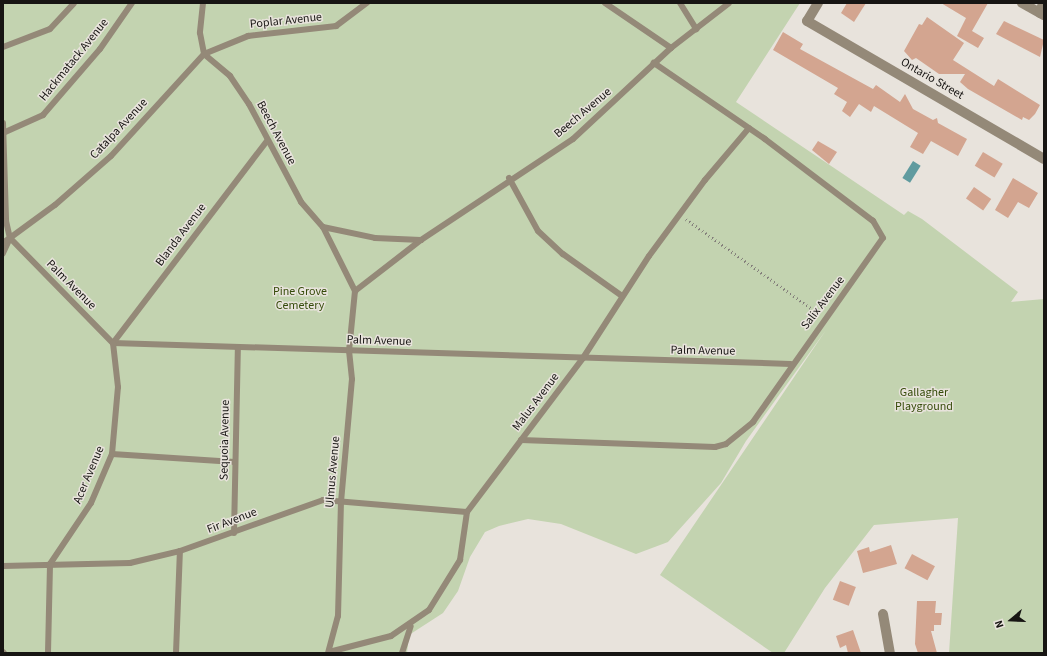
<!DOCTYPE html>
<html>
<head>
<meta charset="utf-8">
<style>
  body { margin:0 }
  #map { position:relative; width:1047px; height:656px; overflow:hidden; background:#e8e3dc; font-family:"Source Sans 3",sans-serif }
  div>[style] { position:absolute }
  .green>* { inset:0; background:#c3d3b0 }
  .water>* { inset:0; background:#609b9f; transform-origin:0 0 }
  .building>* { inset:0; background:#d3a590; transform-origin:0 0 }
  .path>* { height:2.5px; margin-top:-1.25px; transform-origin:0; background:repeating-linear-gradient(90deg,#84807b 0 1px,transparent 0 4px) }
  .service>* { height:6px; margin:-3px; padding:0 3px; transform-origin:3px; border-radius:3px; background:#948978 }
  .minor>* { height:10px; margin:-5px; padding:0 5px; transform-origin:5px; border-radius:5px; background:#948978 }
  span { translate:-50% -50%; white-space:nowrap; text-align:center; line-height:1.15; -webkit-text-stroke:3px #e8e3dc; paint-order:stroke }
  .street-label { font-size:12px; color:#171513 }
  .park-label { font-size:12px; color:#354b09 }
  .frame { position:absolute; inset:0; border:4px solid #171513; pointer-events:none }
  .north { position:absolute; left:991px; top:600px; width:40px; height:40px; -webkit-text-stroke:3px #e8e3dc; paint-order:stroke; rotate:251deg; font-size:11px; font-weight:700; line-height:16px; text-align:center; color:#171513 }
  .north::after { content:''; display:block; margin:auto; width:14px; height:18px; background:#171513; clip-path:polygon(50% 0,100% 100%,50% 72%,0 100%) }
</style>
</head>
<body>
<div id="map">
  <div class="green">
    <div style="clip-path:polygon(3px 3px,800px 3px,736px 102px,904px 215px,908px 211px,922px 219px,1018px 292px,1011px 302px,1044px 299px,1044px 653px,949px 653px,958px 518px,874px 525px,825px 588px,784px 653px,773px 653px,660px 575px,826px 330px,746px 441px,721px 483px,668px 542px,636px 554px,561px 524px,528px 519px,499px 526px,485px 532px,470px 557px,458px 591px,443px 613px,409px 635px,407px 653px,3px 653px)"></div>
  </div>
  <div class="water">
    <div style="left:913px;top:161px;width:9px;height:20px;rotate:32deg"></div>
  </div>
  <div class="building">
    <div style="clip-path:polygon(847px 3px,866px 3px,854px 22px,841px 13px)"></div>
    <div style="clip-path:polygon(941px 3px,988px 3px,972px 31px,984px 38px,978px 48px,957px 36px,966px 18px)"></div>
    <div style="clip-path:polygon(927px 17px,964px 43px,953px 60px,994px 86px,998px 79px,1040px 105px,1035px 114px,1029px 120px,1023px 117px,1022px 120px,968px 89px,960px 82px,965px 74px,939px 74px,916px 58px,912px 60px,904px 51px,919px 24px,922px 25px)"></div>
    <div style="clip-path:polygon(1004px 21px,1044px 40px,1040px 57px,996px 34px)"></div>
    <div style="clip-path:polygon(783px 32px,803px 44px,800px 49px,873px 89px,876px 85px,900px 102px,905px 94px,913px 109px,933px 120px,937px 118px,938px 123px,967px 139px,958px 156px,931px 141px,923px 154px,910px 147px,918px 133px,874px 106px,871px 112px,859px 104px,850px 117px,842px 111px,847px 102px,834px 94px,838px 88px,773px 50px)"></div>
    <div style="clip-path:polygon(818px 141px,837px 152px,829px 164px,812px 150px)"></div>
    <div style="left:983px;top:152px;width:23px;height:16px;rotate:31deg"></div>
    <div style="clip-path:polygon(1013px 178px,1038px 193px,1029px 208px,1018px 202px,1008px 218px,995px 210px)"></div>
    <div style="left:974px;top:187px;width:21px;height:14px;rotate:35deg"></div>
    <div style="clip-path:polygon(891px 545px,897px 564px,863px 573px,857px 551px,869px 547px,870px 552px)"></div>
    <div style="left:912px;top:554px;width:26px;height:16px;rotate:28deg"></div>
    <div style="left:840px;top:581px;width:17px;height:20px;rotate:21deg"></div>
    <div style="clip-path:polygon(917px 601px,936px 601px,935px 613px,942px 613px,941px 625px,934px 625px,934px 631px,931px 631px,937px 653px,918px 653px,915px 644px)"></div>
    <div style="clip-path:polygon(853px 630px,861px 653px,848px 653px,846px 645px,840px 648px,836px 636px)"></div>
  </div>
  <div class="path">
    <div style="left:686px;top:219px;width:163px;rotate:35.5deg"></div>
  </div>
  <div class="service">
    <div style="left:203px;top:3px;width:30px;rotate:96deg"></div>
    <div style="left:200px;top:33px;width:21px;rotate:79deg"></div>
    <div style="left:605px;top:3px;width:80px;rotate:34.3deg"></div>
    <div style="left:680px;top:3px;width:31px;rotate:58deg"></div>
    <div style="left:3px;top:47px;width:50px;rotate:-21deg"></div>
    <div style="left:50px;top:29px;width:35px;rotate:-47deg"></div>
    <div style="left:204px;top:54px;width:34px;rotate:40deg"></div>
    <div style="left:230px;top:76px;width:34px;rotate:56deg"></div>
    <div style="left:249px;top:104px;width:111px;rotate:62deg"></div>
    <div style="left:301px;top:202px;width:33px;rotate:49deg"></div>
    <div style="left:323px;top:227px;width:72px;rotate:63.4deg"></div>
    <div style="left:355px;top:291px;width:83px;rotate:-37.7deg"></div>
    <div style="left:421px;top:240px;width:182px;rotate:-33.6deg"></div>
    <div style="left:573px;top:139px;width:134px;rotate:-42.9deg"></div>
    <div style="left:671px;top:48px;width:73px;rotate:-37.8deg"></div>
    <div style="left:3px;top:123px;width:98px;rotate:88.2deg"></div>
    <div style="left:6px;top:221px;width:17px;rotate:77deg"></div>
    <div style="left:10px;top:238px;width:17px;rotate:115deg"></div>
    <div style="left:3px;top:133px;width:44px;rotate:-24.2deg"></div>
    <div style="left:43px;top:115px;width:87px;rotate:-49.2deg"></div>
    <div style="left:100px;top:49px;width:56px;rotate:-55.2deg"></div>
    <div style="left:509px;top:178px;width:60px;rotate:61.3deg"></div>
    <div style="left:538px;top:231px;width:34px;rotate:43deg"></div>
    <div style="left:563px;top:254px;width:72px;rotate:35.4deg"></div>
    <div style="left:323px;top:227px;width:53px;rotate:11.9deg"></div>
    <div style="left:375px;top:238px;width:46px;rotate:2.5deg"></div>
    <div style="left:10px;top:238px;width:147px;rotate:45.6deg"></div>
    <div style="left:113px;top:343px;width:678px;rotate:1.77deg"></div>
    <div style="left:3px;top:243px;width:64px;rotate:-36.2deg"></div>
    <div style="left:55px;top:205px;width:74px;rotate:-41.2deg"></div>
    <div style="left:111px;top:156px;width:138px;rotate:-47.6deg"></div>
    <div style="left:204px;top:54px;width:48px;rotate:-22.2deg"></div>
    <div style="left:248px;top:36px;width:89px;rotate:-6.5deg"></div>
    <div style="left:336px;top:26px;width:39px;rotate:-37deg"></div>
    <div style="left:113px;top:343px;width:254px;rotate:-52.7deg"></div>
    <div style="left:521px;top:440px;width:194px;rotate:2.1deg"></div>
    <div style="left:715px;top:447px;width:11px;rotate:-15deg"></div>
    <div style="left:726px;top:444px;width:35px;rotate:-39deg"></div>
    <div style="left:753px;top:422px;width:225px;rotate:-54.8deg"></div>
    <div style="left:883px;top:238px;width:20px;rotate:-120deg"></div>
    <div style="left:873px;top:221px;width:136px;rotate:-142.8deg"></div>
    <div style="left:765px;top:139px;width:135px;rotate:-145.6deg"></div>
    <div style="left:112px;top:454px;width:123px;rotate:3.7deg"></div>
    <div style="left:234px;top:533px;width:185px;rotate:-88.8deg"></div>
    <div style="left:3px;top:566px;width:127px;rotate:-1.4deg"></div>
    <div style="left:130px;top:563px;width:51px;rotate:-13.5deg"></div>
    <div style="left:180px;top:551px;width:152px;rotate:-19.6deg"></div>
    <div style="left:323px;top:500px;width:144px;rotate:4.8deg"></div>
    <div style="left:3px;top:652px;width:1px;rotate:45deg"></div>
    <div style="left:329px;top:652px;width:64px;rotate:-14.5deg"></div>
    <div style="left:391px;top:636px;width:46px;rotate:-34.4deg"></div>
    <div style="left:429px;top:610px;width:59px;rotate:-58.2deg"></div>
    <div style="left:460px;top:560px;width:49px;rotate:-81.7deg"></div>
    <div style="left:467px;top:512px;width:193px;rotate:-53deg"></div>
    <div style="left:583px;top:358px;width:121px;rotate:-57.1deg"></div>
    <div style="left:649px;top:256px;width:94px;rotate:-53.6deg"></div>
    <div style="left:705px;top:180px;width:68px;rotate:-49.8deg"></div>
    <div style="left:48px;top:653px;width:89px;rotate:-88.7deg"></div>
    <div style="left:50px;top:564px;width:73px;rotate:-56.1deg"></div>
    <div style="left:91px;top:503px;width:53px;rotate:-66.8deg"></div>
    <div style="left:112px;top:454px;width:67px;rotate:-84.9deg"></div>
    <div style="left:118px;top:387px;width:44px;rotate:-96.5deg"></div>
    <div style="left:176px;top:653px;width:102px;rotate:-87.8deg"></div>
    <div style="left:328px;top:653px;width:38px;rotate:-75deg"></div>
    <div style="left:338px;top:616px;width:114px;rotate:-88.5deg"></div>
    <div style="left:341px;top:502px;width:123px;rotate:-84.9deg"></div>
    <div style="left:352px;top:379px;width:28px;rotate:-96deg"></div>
    <div style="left:349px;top:351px;width:60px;rotate:-84.3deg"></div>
    <div style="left:402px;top:653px;width:28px;rotate:-72deg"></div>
  </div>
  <div class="minor">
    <div style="left:818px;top:3px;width:21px;rotate:121deg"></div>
    <div style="left:807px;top:21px;width:274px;rotate:30.2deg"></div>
    <div style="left:1022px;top:3px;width:25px;rotate:29deg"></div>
    <div style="left:1040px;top:13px;width:10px;rotate:-73deg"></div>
    <div style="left:883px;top:614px;width:40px;rotate:80deg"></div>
  </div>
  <div class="street-label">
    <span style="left:286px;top:21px;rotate:-6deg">Poplar Avenue</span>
    <span style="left:74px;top:60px;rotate:-51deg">Hackmatack Avenue</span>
    <span style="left:932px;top:79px;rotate:30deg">Ontario Street</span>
    <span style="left:583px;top:113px;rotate:-40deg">Beech Avenue</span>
    <span style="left:119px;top:129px;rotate:-47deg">Catalpa Avenue</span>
    <span style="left:276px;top:133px;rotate:62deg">Beech Avenue</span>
    <span style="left:181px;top:235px;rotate:-53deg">Blanda Avenue</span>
    <span style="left:71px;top:285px;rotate:45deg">Palm Avenue</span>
    <span style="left:823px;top:303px;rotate:-53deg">Salix Avenue</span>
    <span style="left:379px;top:341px;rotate:2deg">Palm Avenue</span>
    <span style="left:703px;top:351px;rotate:1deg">Palm Avenue</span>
    <span style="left:536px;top:402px;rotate:-53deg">Malus Avenue</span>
    <span style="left:225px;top:440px;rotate:-89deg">Sequoia Avenue</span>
    <span style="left:333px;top:472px;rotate:-85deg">Ulmus Avenue</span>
    <span style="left:89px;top:475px;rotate:-67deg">Acer Avenue</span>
    <span style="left:232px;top:521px;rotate:-21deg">Fir Avenue</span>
  </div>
  <div class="park-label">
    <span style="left:300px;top:299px">Pine Grove<br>Cemetery</span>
    <span style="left:924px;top:400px">Gallagher<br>Playground</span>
  </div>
  <div class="frame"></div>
  <div class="north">N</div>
</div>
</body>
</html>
